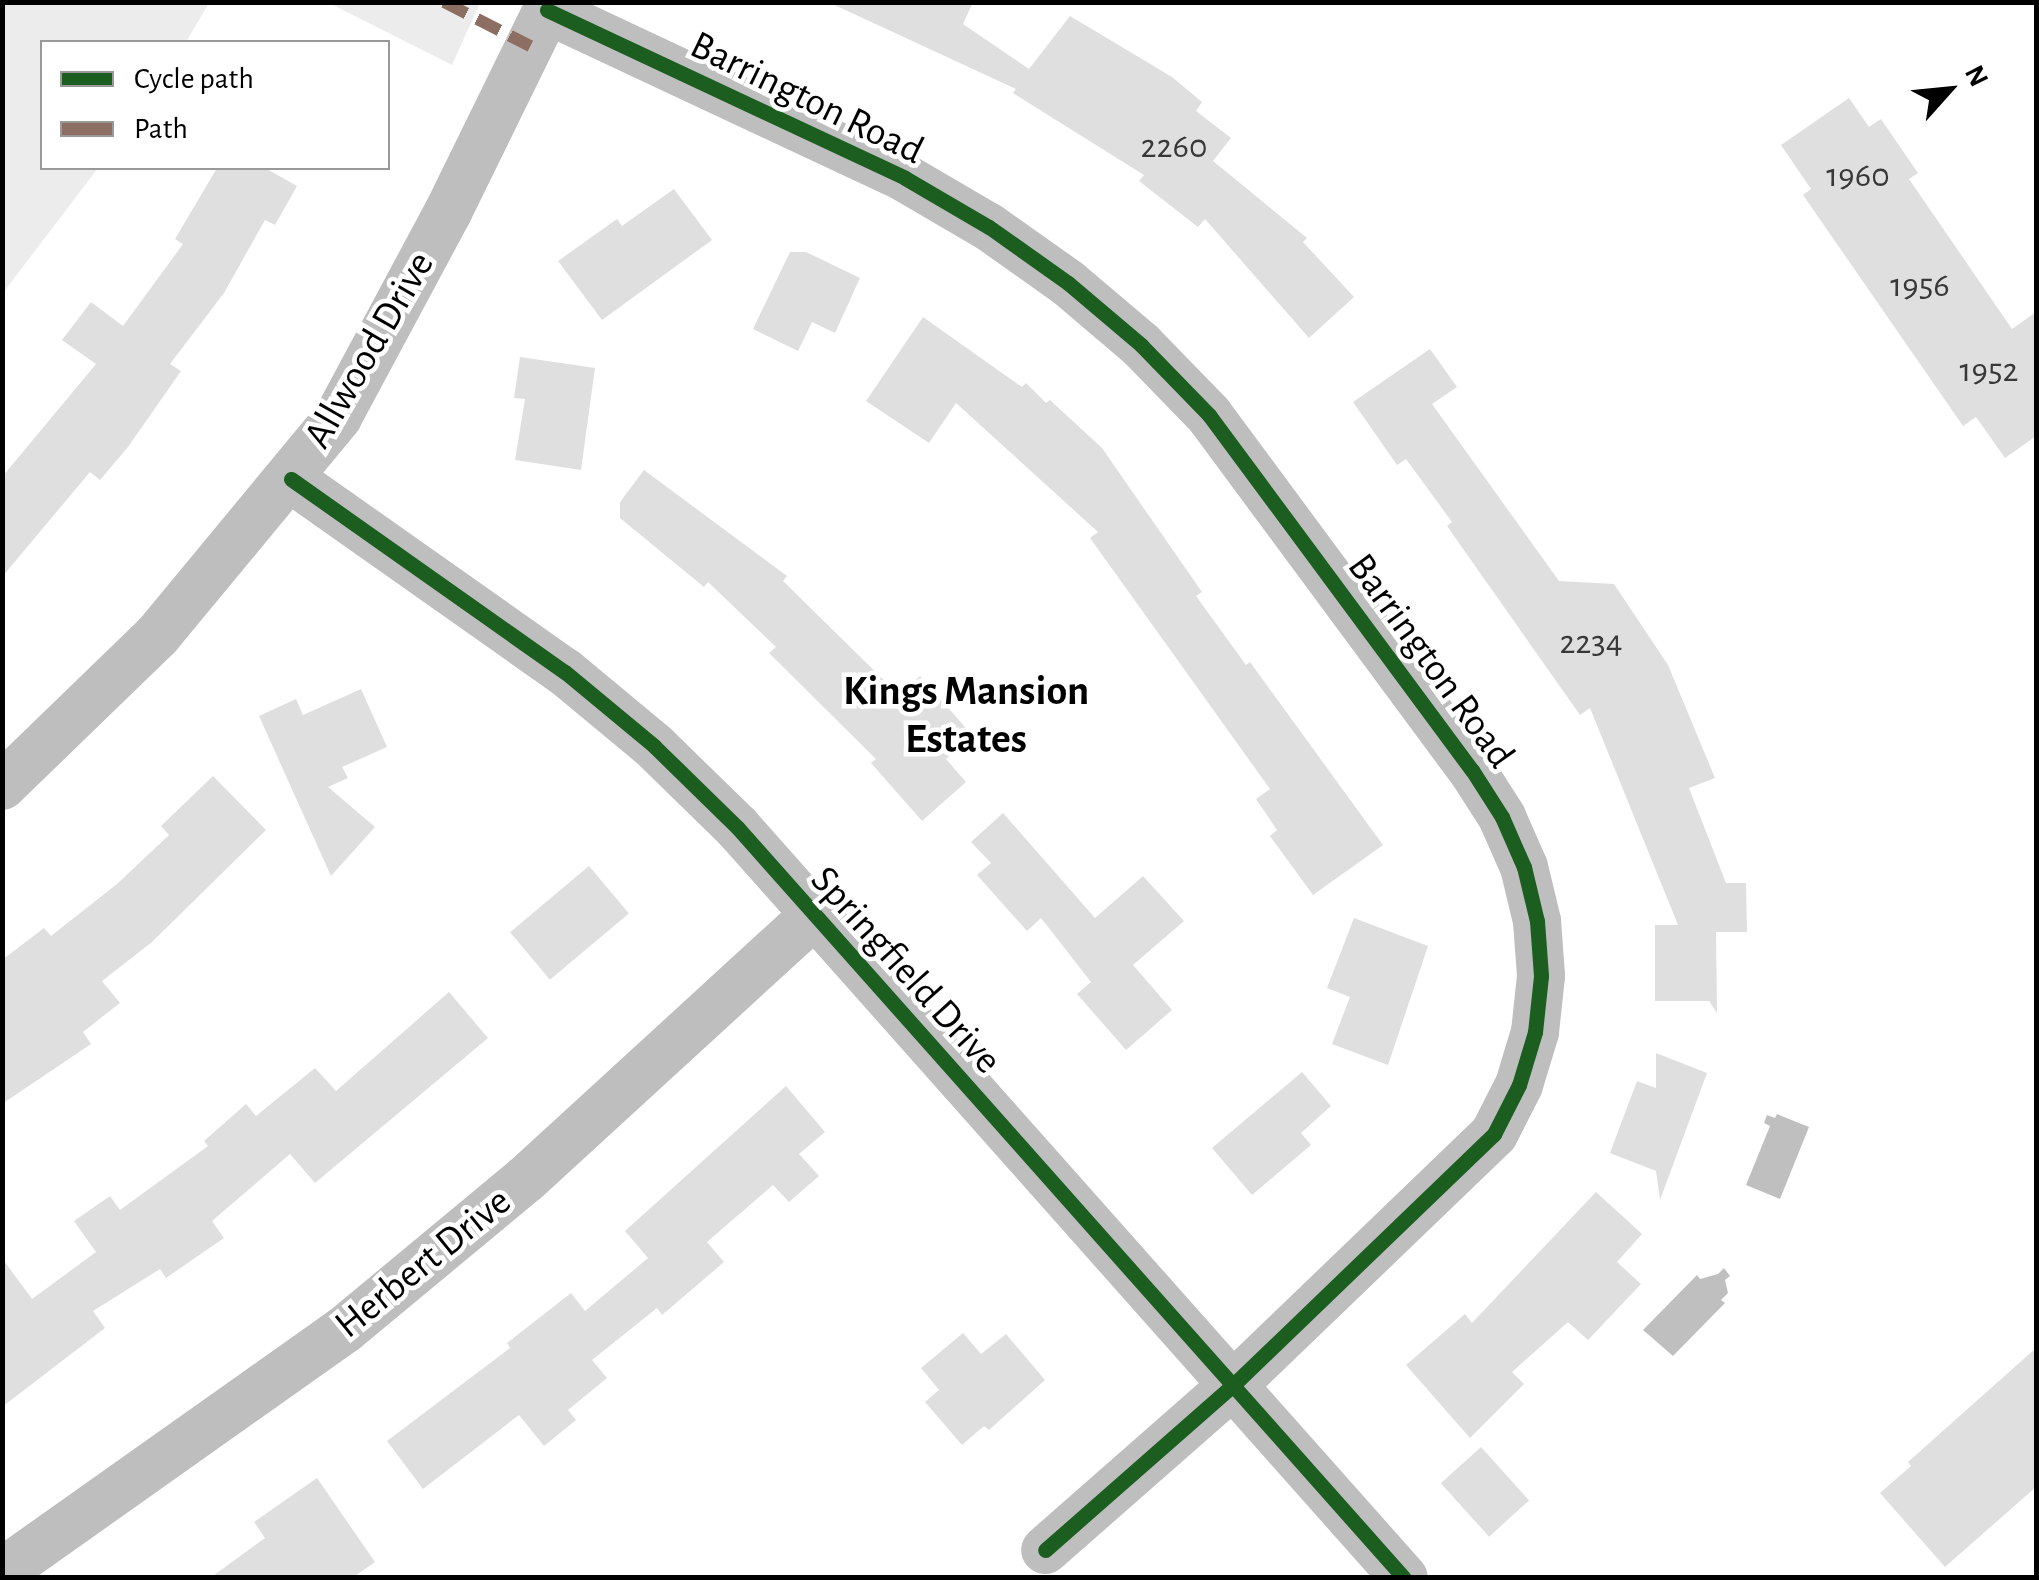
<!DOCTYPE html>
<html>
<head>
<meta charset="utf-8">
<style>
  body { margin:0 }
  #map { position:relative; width:2039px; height:1580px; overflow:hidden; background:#fff; font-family:"Alegreya Sans",sans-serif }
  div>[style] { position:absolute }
  .green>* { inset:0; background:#ececec }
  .water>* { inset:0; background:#bfbfbf }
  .building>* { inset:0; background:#dfdfdf; transform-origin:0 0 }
  .street>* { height:48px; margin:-24px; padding:0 24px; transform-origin:24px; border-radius:24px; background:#bebebe }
  .quiet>* { height:12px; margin-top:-6px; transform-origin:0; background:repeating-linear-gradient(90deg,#8d6e63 0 25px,transparent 0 37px) }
  .cycleway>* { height:15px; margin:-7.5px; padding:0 7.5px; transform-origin:7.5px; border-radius:7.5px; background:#1b5e20 }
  span { translate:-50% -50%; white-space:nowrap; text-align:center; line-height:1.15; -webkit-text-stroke:9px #fff; paint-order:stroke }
  .number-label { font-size:35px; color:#383838 }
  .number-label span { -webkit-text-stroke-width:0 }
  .street-label { font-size:40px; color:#000 }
  .neighbourhood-label { font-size:42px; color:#000; font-weight:700 }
  .frame { position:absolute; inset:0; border:5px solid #000; pointer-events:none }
  .legend { position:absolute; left:40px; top:40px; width:350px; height:130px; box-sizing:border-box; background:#fff; border:2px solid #999; margin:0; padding:12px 18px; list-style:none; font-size:30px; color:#000 }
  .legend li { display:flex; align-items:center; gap:20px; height:50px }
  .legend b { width:50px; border:2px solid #999 }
  .north { position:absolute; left:1899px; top:40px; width:100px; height:100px; -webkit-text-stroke:8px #fff; paint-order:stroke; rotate:63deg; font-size:28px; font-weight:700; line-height:40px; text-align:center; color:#000 }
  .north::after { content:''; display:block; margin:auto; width:35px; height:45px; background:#000; clip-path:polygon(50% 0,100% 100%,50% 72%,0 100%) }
</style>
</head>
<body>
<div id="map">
  <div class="green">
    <div style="clip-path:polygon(3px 2px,209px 3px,186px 42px,42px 42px,42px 168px,98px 168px,3px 293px)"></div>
    <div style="clip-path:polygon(329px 3px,480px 2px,480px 3px,452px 65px)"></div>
  </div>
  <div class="water">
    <div style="clip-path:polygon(1777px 1114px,1809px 1127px,1780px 1199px,1746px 1185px,1770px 1126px,1764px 1123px,1767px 1115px,1775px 1118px)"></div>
    <div style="clip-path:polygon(1724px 1268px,1730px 1276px,1725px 1280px,1728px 1293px,1721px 1300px,1725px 1303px,1673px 1356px,1643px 1330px,1697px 1275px,1700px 1279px,1718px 1274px)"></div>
  </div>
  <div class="building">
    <div style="clip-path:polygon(828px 2px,973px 2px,963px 24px,1029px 69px,1070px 16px,1172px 77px,1202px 102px,1196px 111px,1231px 138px,1213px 161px,1307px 238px,1303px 242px,1354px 297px,1309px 338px,1205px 219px,1198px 227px,1139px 181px,1144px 175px,1013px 93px,1016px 89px)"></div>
    <div style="clip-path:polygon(1849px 98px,1869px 127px,1881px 119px,1918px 173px,1909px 179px,2012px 329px,2036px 312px,2036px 436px,2005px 458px,1976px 417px,1963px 426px,1803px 195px,1811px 189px,1781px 145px)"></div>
    <div style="clip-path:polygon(217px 168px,265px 168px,297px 186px,275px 225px,265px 220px,224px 293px,170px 364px,181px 371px,128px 447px,100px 480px,90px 472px,2px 577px,2px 477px,96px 364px,62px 340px,91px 302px,123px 326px,183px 244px,175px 239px)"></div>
    <div style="clip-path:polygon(674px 189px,712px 240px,602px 320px,558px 261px,617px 219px,622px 226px)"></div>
    <div style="clip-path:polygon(790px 252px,806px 252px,860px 278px,835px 333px,812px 322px,798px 351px,753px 329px)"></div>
    <div style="clip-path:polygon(923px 317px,1022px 387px,1026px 383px,1046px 403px,1050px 400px,1102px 448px,1202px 592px,1196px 596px,1246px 665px,1250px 662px,1383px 845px,1313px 895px,1270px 836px,1277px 830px,1256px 799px,1270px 789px,1090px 538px,1098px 532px,956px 403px,929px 443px,866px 401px)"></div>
    <div style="clip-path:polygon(1430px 349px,1457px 387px,1432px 404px,1559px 581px,1614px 584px,1668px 665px,1715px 778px,1689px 788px,1726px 883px,1746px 883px,1747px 932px,1716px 932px,1717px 1013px,1709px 1001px,1655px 1001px,1655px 925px,1678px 925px,1590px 708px,1580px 715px,1447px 526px,1452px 522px,1406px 459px,1397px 465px,1353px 402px)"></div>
    <div style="clip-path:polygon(520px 357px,595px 368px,581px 470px,515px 460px,525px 399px,514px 398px)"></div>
    <div style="clip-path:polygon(644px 470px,787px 576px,783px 581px,899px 695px,920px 676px,973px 736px,946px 759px,966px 782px,922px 821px,871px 763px,876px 759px,769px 653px,776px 647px,708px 582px,704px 587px,620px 518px,620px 502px)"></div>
    <div style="clip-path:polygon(361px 689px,387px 747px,342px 767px,348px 778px,328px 787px,375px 827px,331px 876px,259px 716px,296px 699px,303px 715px)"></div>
    <div style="clip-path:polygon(213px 776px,266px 830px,152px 942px,102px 981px,120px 1003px,83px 1032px,91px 1044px,2px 1104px,2px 960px,44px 928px,51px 936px,117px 884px,169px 835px,161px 826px)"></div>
    <div style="clip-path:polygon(1003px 813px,1095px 918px,1143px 876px,1184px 921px,1133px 965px,1172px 1010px,1126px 1050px,1077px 994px,1091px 982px,1041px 918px,1027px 931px,977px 875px,991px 863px,971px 842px)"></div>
    <div style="left:589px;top:866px;width:62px;height:103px;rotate:50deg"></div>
    <div style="clip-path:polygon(1354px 918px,1428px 946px,1388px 1065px,1332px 1044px,1350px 997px,1327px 988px)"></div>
    <div style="clip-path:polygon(449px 992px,488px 1038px,315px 1183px,290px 1154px,212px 1221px,224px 1238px,166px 1278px,160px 1269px,93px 1311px,105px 1328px,2px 1407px,2px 1258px,32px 1299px,96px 1252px,74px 1221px,110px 1196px,120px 1210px,208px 1146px,204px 1141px,246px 1104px,256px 1116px,315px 1068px,336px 1091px)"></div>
    <div style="clip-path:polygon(1656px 1053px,1707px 1073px,1660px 1200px,1656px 1171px,1610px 1153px,1637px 1081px,1656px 1088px)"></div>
    <div style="clip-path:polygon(1302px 1072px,1331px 1106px,1301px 1133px,1311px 1145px,1252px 1195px,1212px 1148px)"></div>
    <div style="clip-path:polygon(786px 1086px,825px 1132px,799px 1154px,819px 1176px,789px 1202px,773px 1185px,707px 1242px,724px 1262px,662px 1315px,657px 1308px,592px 1360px,607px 1378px,568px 1410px,576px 1420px,544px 1446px,519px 1415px,423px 1489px,387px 1441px,510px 1348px,507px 1343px,571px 1293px,585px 1311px,648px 1258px,625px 1231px)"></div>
    <div style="clip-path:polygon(1596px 1192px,1642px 1234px,1617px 1262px,1641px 1284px,1588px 1340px,1568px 1322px,1512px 1372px,1524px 1384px,1470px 1438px,1406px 1365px,1465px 1314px,1472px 1323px)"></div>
    <div style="clip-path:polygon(963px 1333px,981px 1354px,1006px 1334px,1045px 1380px,989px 1430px,984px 1426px,962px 1445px,925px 1402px,939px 1390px,921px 1368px)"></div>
    <div style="clip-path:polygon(2036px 1348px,2036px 1487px,1945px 1567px,1880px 1493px,1911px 1466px,1908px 1462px)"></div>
    <div style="left:1481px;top:1447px;width:72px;height:54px;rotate:48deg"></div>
    <div style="clip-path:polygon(317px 1478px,375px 1562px,352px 1578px,210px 1578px,265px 1538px,254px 1522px)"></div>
  </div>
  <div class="street">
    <div style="left:547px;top:10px;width:395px;rotate:25.1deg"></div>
    <div style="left:905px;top:178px;width:97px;rotate:30.3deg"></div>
    <div style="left:989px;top:227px;width:97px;rotate:35.3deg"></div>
    <div style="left:1068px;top:283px;width:96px;rotate:40.3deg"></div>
    <div style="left:1141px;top:345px;width:98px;rotate:45.8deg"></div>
    <div style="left:1209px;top:415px;width:442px;rotate:53.5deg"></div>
    <div style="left:1472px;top:770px;width:56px;rotate:57.4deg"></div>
    <div style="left:1502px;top:817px;width:55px;rotate:66.3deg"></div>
    <div style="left:1524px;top:867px;width:56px;rotate:76.5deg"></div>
    <div style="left:1537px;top:921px;width:55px;rotate:85.8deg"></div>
    <div style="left:1541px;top:976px;width:56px;rotate:96.1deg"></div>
    <div style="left:1535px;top:1032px;width:55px;rotate:106.8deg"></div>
    <div style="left:1519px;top:1085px;width:55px;rotate:117deg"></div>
    <div style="left:1494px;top:1134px;width:362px;rotate:136.1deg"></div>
    <div style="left:1233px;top:1385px;width:250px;rotate:138.7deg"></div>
    <div style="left:291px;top:479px;width:335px;rotate:35.2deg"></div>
    <div style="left:565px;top:672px;width:116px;rotate:39.7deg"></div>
    <div style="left:654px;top:746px;width:116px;rotate:44.3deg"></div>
    <div style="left:737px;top:827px;width:1004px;rotate:48.39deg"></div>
    <div style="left:2px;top:786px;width:216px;rotate:-44.1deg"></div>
    <div style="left:157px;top:636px;width:284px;rotate:-50.4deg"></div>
    <div style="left:338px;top:417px;width:233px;rotate:-61.8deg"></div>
    <div style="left:448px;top:212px;width:234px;rotate:-63.9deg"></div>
    <div style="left:2px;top:1572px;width:419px;rotate:-35.3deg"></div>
    <div style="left:344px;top:1330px;width:236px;rotate:-39.7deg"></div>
    <div style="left:526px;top:1179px;width:389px;rotate:-42.5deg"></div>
  </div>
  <div class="quiet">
    <div style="left:444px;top:2px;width:97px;rotate:27.1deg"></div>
  </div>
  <div class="cycleway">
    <div style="left:547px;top:10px;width:395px;rotate:25.1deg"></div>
    <div style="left:905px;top:178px;width:97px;rotate:30.3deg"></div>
    <div style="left:989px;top:227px;width:97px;rotate:35.3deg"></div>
    <div style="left:1068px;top:283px;width:96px;rotate:40.3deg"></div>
    <div style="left:1141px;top:345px;width:98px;rotate:45.8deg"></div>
    <div style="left:1209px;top:415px;width:442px;rotate:53.5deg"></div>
    <div style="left:1472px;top:770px;width:56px;rotate:57.4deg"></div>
    <div style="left:1502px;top:817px;width:55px;rotate:66.3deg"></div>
    <div style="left:1524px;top:867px;width:56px;rotate:76.5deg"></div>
    <div style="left:1537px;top:921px;width:55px;rotate:85.8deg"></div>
    <div style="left:1541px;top:976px;width:56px;rotate:96.1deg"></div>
    <div style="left:1535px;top:1032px;width:55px;rotate:106.8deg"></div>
    <div style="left:1519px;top:1085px;width:55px;rotate:117deg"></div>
    <div style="left:1494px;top:1134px;width:362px;rotate:136.1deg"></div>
    <div style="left:1233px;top:1385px;width:250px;rotate:138.7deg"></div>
    <div style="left:291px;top:479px;width:335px;rotate:35.2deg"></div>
    <div style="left:565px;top:672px;width:116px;rotate:39.7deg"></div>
    <div style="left:654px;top:746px;width:116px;rotate:44.3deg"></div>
    <div style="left:737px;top:827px;width:1004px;rotate:48.39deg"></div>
  </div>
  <div class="number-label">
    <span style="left:1174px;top:147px">2260</span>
    <span style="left:1858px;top:176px">1960</span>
    <span style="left:1920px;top:286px">1956</span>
    <span style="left:1989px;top:371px">1952</span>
    <span style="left:1591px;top:643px">2234</span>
  </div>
  <div class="street-label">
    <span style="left:807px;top:98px;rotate:26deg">Barrington Road</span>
    <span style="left:369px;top:350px;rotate:-60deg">Allwood Drive</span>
    <span style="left:1431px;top:661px;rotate:54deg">Barrington Road</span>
    <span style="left:906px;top:970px;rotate:48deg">Springfield Drive</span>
    <span style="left:423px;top:1263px;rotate:-39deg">Herbert Drive</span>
  </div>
  <div class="neighbourhood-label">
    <span style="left:966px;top:715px">Kings Mansion<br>Estates</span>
  </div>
  <div class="frame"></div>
  <ul class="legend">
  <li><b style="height:12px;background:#1b5e20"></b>Cycle path</li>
  <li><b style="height:12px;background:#8d6e63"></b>Path</li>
  </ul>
  <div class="north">N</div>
</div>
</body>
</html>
